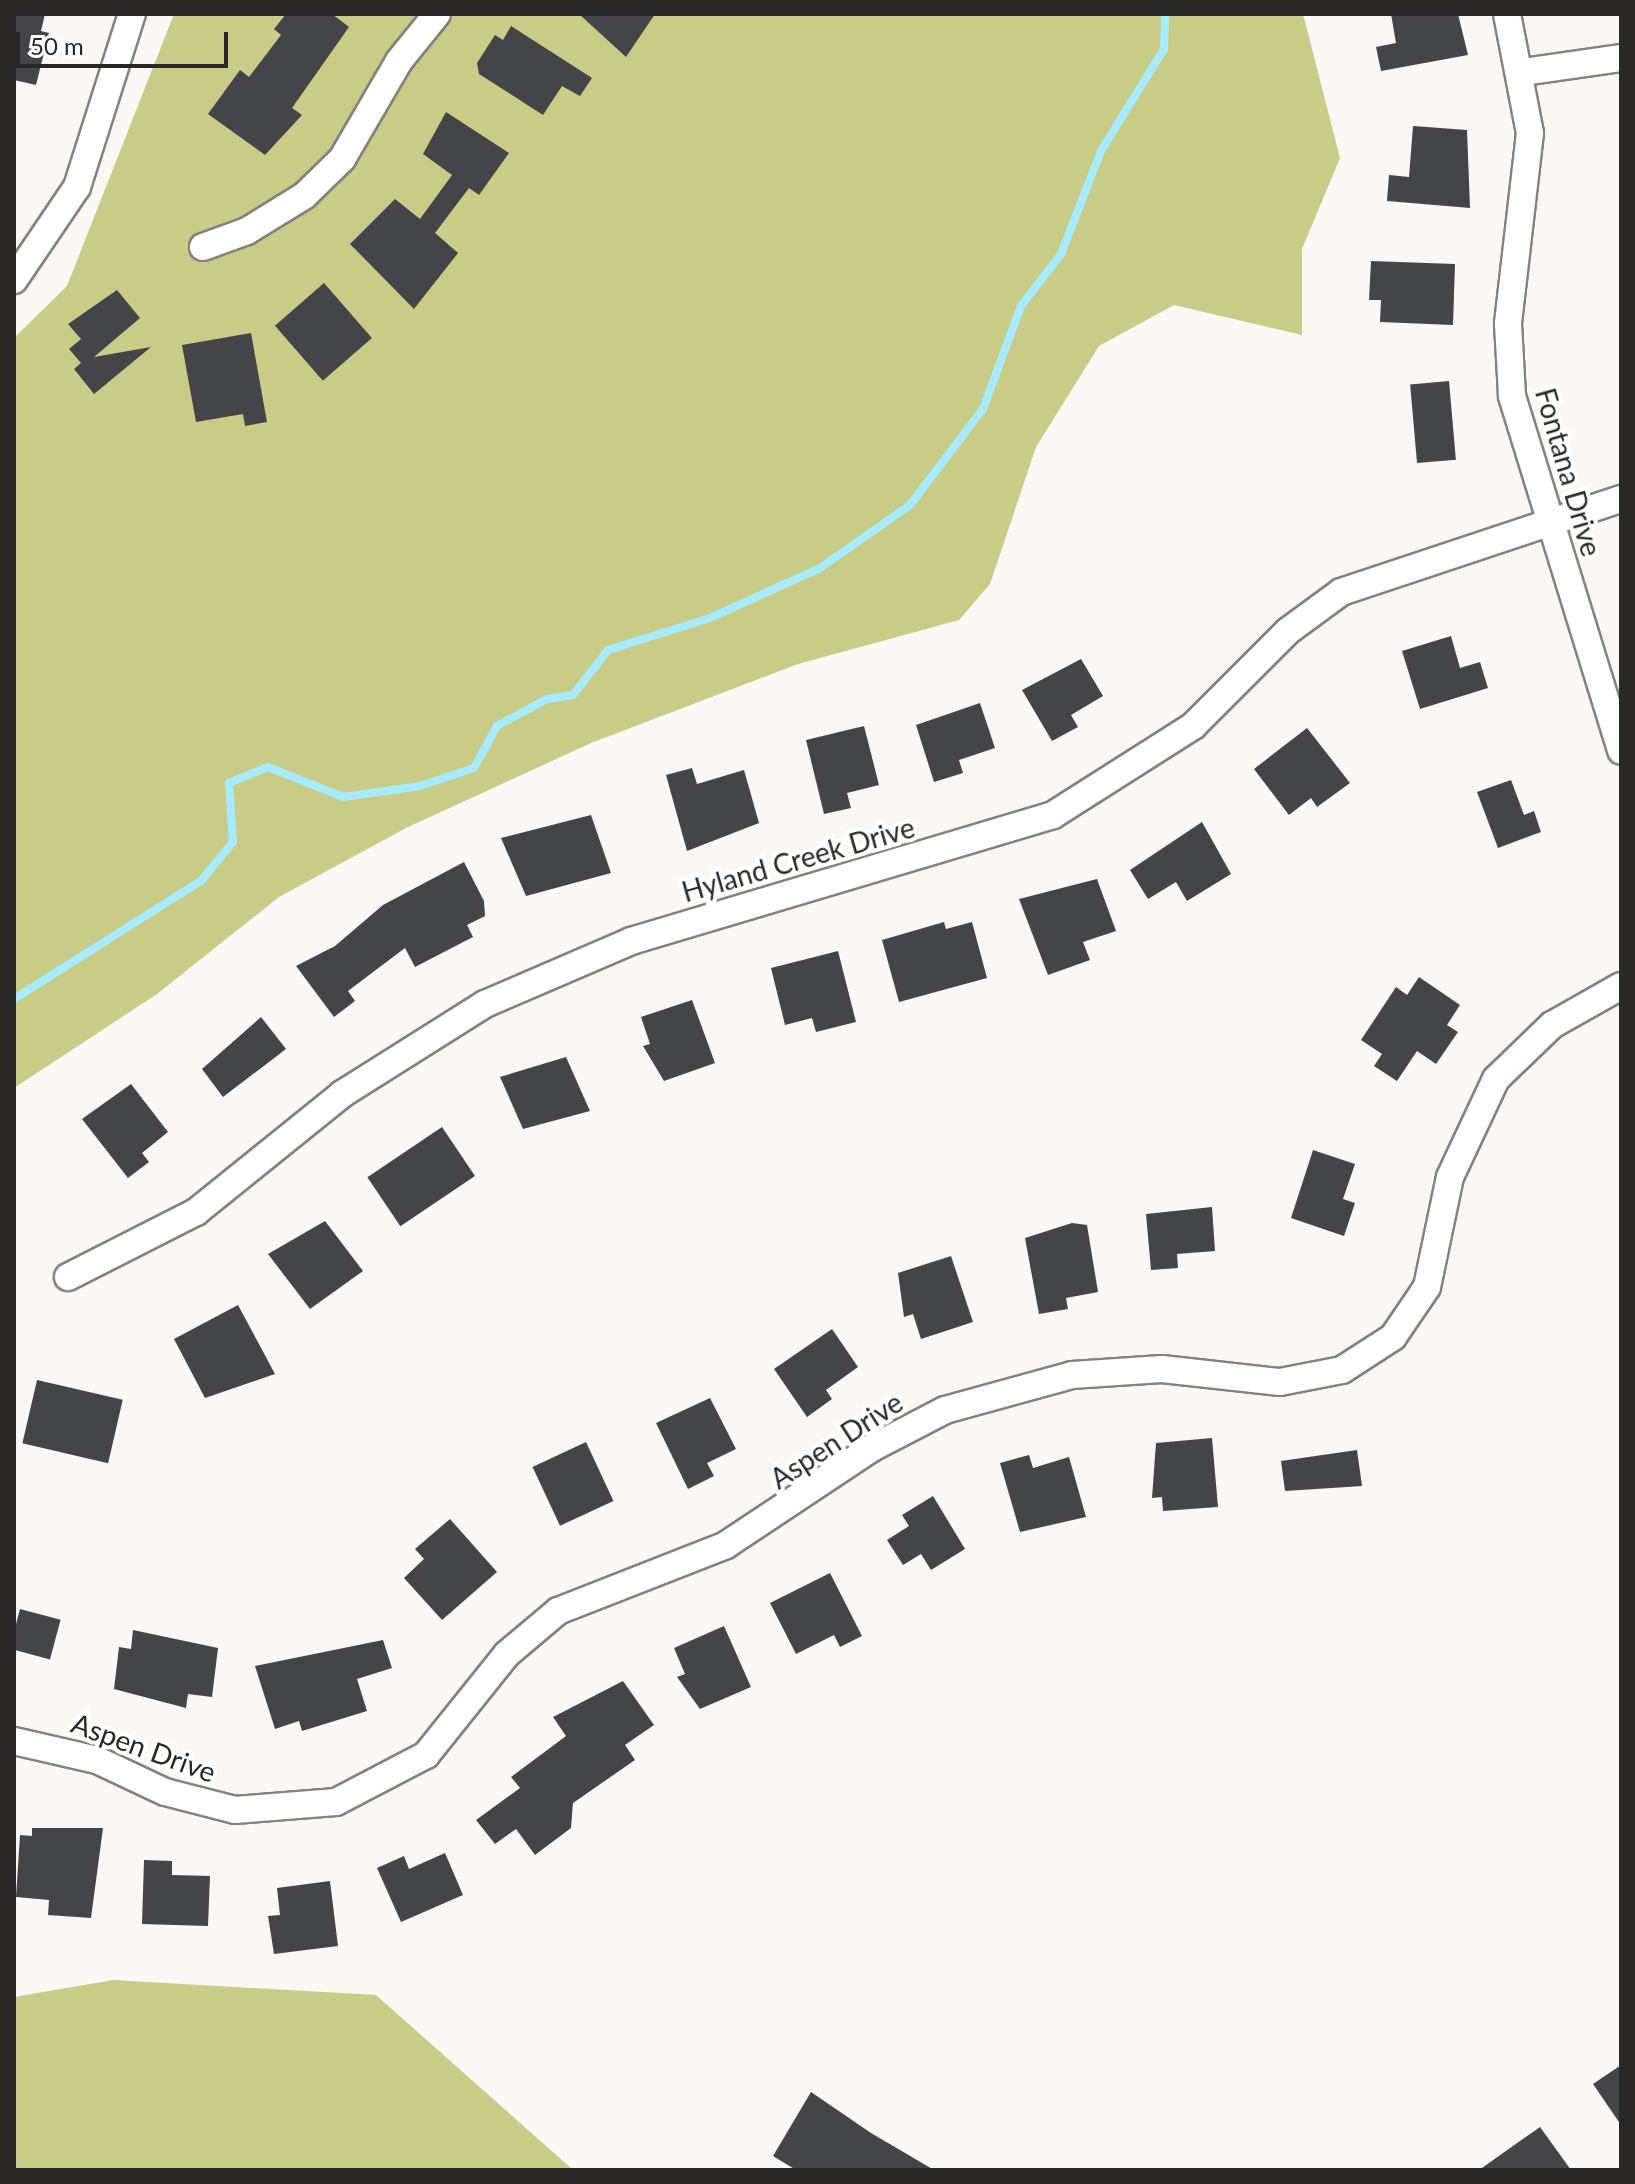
<!DOCTYPE html>
<html>
<head>
<meta charset="utf-8">
<style>
  body { margin:0 }
  #map { position:relative; width:1635px; height:2184px; overflow:hidden; background:#faf7f4; font-family:Lato,sans-serif }
  div>[style] { position:absolute }
  .green>* { inset:0; background:#c9cc86 }
  .stream>* { height:8px; margin:-4px; padding:0 4px; transform-origin:4px; border-radius:4px; background:#a5ebfd }
  .building>* { inset:0; background:#444548; transform-origin:0 0 }
  .roads { filter:drop-shadow(2px 0 #84827e) drop-shadow(-2px 0 #84827e) drop-shadow(0 2px #84827e) drop-shadow(0 -2px #84827e) }
  .street>* { height:26px; margin:-13px; padding:0 13px; transform-origin:13px; border-radius:13px; background:#fff }
  span { translate:-50% -50%; white-space:nowrap; text-align:center; line-height:1.15; -webkit-text-stroke:8px #fff; paint-order:stroke }
  .street-label { font-size:28px; color:#292827 }
  .frame { position:absolute; inset:0; border:16px solid #292827; pointer-events:none }
  .scale { position:absolute; left:16px; top:32px; width:212px; height:36px; box-sizing:border-box; border:4px solid #292827; border-top:0; padding-left:10px; font-size:24px; line-height:28px; white-space:nowrap; color:#292827; -webkit-text-stroke:6px #fff; paint-order:stroke }
</style>
</head>
<body>
<div id="map">
  <div class="green">
    <div style="clip-path:polygon(174px 14px,1303px 14px,1340px 158px,1302px 249px,1302px 335px,1174px 305px,1099px 346px,1036px 447px,990px 584px,959px 620px,798px 664px,591px 743px,406px 828px,279px 897px,157px 994px,14px 1088px,14px 338px,67px 286px)"></div>
    <div style="clip-path:polygon(113px 1980px,376px 1995px,573px 2170px,14px 2170px,14px 1997px)"></div>
  </div>
  <div class="stream">
    <div style="left:14px;top:999px;width:221px;rotate:-32.3deg"></div>
    <div style="left:201px;top:881px;width:50px;rotate:-50.6deg"></div>
    <div style="left:233px;top:842px;width:59px;rotate:-93.9deg"></div>
    <div style="left:229px;top:783px;width:42px;rotate:-22.3deg"></div>
    <div style="left:268px;top:767px;width:81px;rotate:21.8deg"></div>
    <div style="left:343px;top:797px;width:78px;rotate:-8.1deg"></div>
    <div style="left:420px;top:786px;width:57px;rotate:-18.4deg"></div>
    <div style="left:474px;top:768px;width:48px;rotate:-61.3deg"></div>
    <div style="left:497px;top:726px;width:57px;rotate:-28.4deg"></div>
    <div style="left:547px;top:699px;width:26px;rotate:-9deg"></div>
    <div style="left:573px;top:695px;width:57px;rotate:-52.1deg"></div>
    <div style="left:608px;top:650px;width:107px;rotate:-17.4deg"></div>
    <div style="left:710px;top:618px;width:121px;rotate:-24.4deg"></div>
    <div style="left:820px;top:568px;width:110px;rotate:-35deg"></div>
    <div style="left:910px;top:505px;width:121px;rotate:-52.8deg"></div>
    <div style="left:983px;top:409px;width:110px;rotate:-69.7deg"></div>
    <div style="left:1021px;top:306px;width:66px;rotate:-52.4deg"></div>
    <div style="left:1061px;top:254px;width:110px;rotate:-68.8deg"></div>
    <div style="left:1101px;top:151px;width:120px;rotate:-58.3deg"></div>
    <div style="left:1164px;top:49px;width:35px;rotate:-88deg"></div>
  </div>
  <div class="building">
    <div style="clip-path:polygon(14px 14px,45px 14px,41px 31px,49px 33px,36px 85px,14px 80px)"></div>
    <div style="clip-path:polygon(286px 14px,332px 14px,349px 27px,292px 108px,302px 115px,265px 155px,208px 114px,240px 70px,249px 77px,281px 35px,274px 29px)"></div>
    <div style="clip-path:polygon(579px 14px,655px 14px,626px 57px)"></div>
    <div style="clip-path:polygon(1391px 14px,1458px 14px,1468px 55px,1381px 71px,1376px 47px,1396px 43px)"></div>
    <div style="clip-path:polygon(511px 26px,592px 78px,580px 96px,562px 86px,543px 115px,479px 74px,477px 63px,495px 35px,503px 40px)"></div>
    <div style="clip-path:polygon(446px 112px,509px 153px,479px 195px,469px 188px,435px 233px,458px 253px,414px 309px,350px 244px,395px 199px,420px 219px,452px 175px,423px 154px)"></div>
    <div style="clip-path:polygon(1413px 126px,1467px 130px,1470px 208px,1387px 201px,1389px 175px,1409px 177px)"></div>
    <div style="clip-path:polygon(1371px 261px,1455px 264px,1453px 325px,1380px 322px,1381px 300px,1369px 300px)"></div>
    <div style="left:324px;top:283px;width:73px;height:65px;rotate:49deg"></div>
    <div style="clip-path:polygon(117px 290px,140px 318px,94px 357px,151px 347px,94px 394px,74px 369px,81px 363px,69px 349px,81px 339px,68px 324px)"></div>
    <div style="clip-path:polygon(251px 333px,267px 422px,245px 426px,243px 414px,196px 422px,182px 345px)"></div>
    <div style="left:1449px;top:381px;width:79px;height:39px;rotate:85deg"></div>
    <div style="clip-path:polygon(1451px 636px,1460px 668px,1480px 662px,1488px 688px,1420px 709px,1402px 651px)"></div>
    <div style="clip-path:polygon(1081px 659px,1103px 696px,1071px 715px,1078px 727px,1052px 741px,1022px 690px)"></div>
    <div style="clip-path:polygon(980px 703px,995px 748px,959px 760px,963px 773px,934px 782px,916px 725px)"></div>
    <div style="clip-path:polygon(864px 726px,879px 785px,847px 793px,851px 808px,824px 814px,806px 740px)"></div>
    <div style="clip-path:polygon(1307px 728px,1350px 783px,1317px 807px,1311px 798px,1289px 815px,1254px 769px)"></div>
    <div style="clip-path:polygon(692px 768px,697px 784px,744px 770px,759px 823px,687px 851px,666px 775px)"></div>
    <div style="clip-path:polygon(1511px 780px,1524px 815px,1534px 811px,1541px 832px,1498px 848px,1477px 792px)"></div>
    <div style="clip-path:polygon(591px 815px,611px 873px,526px 896px,501px 838px)"></div>
    <div style="clip-path:polygon(1202px 822px,1231px 874px,1187px 901px,1176px 882px,1148px 899px,1130px 870px)"></div>
    <div style="clip-path:polygon(464px 862px,484px 901px,485px 916px,467px 925px,473px 937px,415px 967px,405px 948px,348px 991px,355px 1001px,334px 1017px,296px 966px,335px 946px,383px 905px)"></div>
    <div style="clip-path:polygon(1097px 879px,1116px 931px,1083px 942px,1090px 960px,1048px 975px,1019px 899px)"></div>
    <div style="clip-path:polygon(944px 922px,946px 929px,972px 922px,987px 978px,899px 1002px,882px 940px)"></div>
    <div style="clip-path:polygon(838px 951px,856px 1022px,816px 1032px,812px 1018px,785px 1025px,771px 968px)"></div>
    <div style="clip-path:polygon(1419px 977px,1460px 1005px,1447px 1025px,1458px 1032px,1436px 1064px,1417px 1051px,1397px 1081px,1374px 1066px,1382px 1054px,1361px 1040px,1396px 987px,1407px 995px)"></div>
    <div style="clip-path:polygon(692px 1000px,715px 1063px,664px 1081px,643px 1046px,650px 1044px,641px 1017px)"></div>
    <div style="clip-path:polygon(261px 1017px,286px 1049px,223px 1097px,202px 1069px)"></div>
    <div style="clip-path:polygon(566px 1057px,590px 1111px,523px 1129px,500px 1077px)"></div>
    <div style="clip-path:polygon(131px 1084px,168px 1132px,142px 1153px,149px 1162px,128px 1178px,82px 1119px)"></div>
    <div style="left:442px;top:1127px;width:59px;height:90px;rotate:56deg"></div>
    <div style="clip-path:polygon(1313px 1150px,1355px 1164px,1343px 1199px,1355px 1203px,1344px 1236px,1291px 1218px)"></div>
    <div style="clip-path:polygon(1212px 1207px,1215px 1251px,1177px 1254px,1178px 1268px,1151px 1270px,1146px 1214px)"></div>
    <div style="clip-path:polygon(325px 1221px,363px 1271px,310px 1309px,268px 1254px)"></div>
    <div style="clip-path:polygon(1072px 1223px,1087px 1225px,1098px 1292px,1066px 1298px,1068px 1309px,1039px 1314px,1025px 1238px)"></div>
    <div style="clip-path:polygon(951px 1256px,973px 1322px,921px 1339px,913px 1314px,904px 1317px,898px 1273px)"></div>
    <div style="clip-path:polygon(238px 1305px,275px 1374px,205px 1398px,174px 1339px)"></div>
    <div style="clip-path:polygon(832px 1329px,858px 1367px,826px 1390px,832px 1399px,807px 1417px,774px 1369px)"></div>
    <div style="left:37px;top:1380px;width:88px;height:65px;rotate:13deg"></div>
    <div style="clip-path:polygon(710px 1398px,736px 1449px,707px 1463px,714px 1476px,688px 1489px,656px 1423px)"></div>
    <div style="clip-path:polygon(1212px 1438px,1218px 1507px,1163px 1511px,1162px 1497px,1152px 1498px,1156px 1443px)"></div>
    <div style="left:586px;top:1442px;width:65px;height:59px;rotate:65deg"></div>
    <div style="clip-path:polygon(1357px 1450px,1362px 1486px,1285px 1491px,1281px 1461px)"></div>
    <div style="clip-path:polygon(1029px 1455px,1033px 1468px,1069px 1457px,1086px 1517px,1020px 1532px,1000px 1463px)"></div>
    <div style="clip-path:polygon(933px 1496px,965px 1549px,931px 1570px,921px 1554px,903px 1565px,887px 1540px,909px 1526px,902px 1515px)"></div>
    <div style="clip-path:polygon(450px 1519px,497px 1572px,442px 1620px,404px 1578px,424px 1559px,415px 1549px)"></div>
    <div style="clip-path:polygon(830px 1573px,862px 1636px,840px 1647px,834px 1635px,796px 1654px,770px 1603px)"></div>
    <div style="left:20px;top:1609px;width:42px;height:41px;rotate:15deg"></div>
    <div style="clip-path:polygon(724px 1626px,751px 1687px,700px 1709px,677px 1677px,685px 1674px,674px 1648px)"></div>
    <div style="clip-path:polygon(133px 1630px,218px 1648px,212px 1697px,188px 1694px,186px 1708px,114px 1689px,119px 1647px,131px 1649px)"></div>
    <div style="clip-path:polygon(383px 1640px,392px 1668px,357px 1679px,367px 1711px,302px 1731px,299px 1721px,275px 1729px,255px 1666px)"></div>
    <div style="clip-path:polygon(623px 1681px,654px 1725px,625px 1745px,635px 1760px,573px 1803px,571px 1828px,535px 1855px,516px 1829px,495px 1844px,476px 1820px,520px 1788px,511px 1777px,566px 1736px,553px 1717px)"></div>
    <div style="clip-path:polygon(32px 1828px,103px 1828px,91px 1918px,48px 1915px,49px 1900px,16px 1897px,20px 1835px,32px 1836px)"></div>
    <div style="clip-path:polygon(445px 1853px,463px 1895px,401px 1922px,377px 1868px,404px 1856px,409px 1869px)"></div>
    <div style="clip-path:polygon(144px 1860px,172px 1861px,172px 1875px,210px 1876px,208px 1926px,142px 1924px)"></div>
    <div style="clip-path:polygon(330px 1881px,338px 1946px,274px 1954px,268px 1916px,280px 1915px,277px 1888px)"></div>
    <div style="clip-path:polygon(1621px 2065px,1621px 2125px,1593px 2084px)"></div>
    <div style="clip-path:polygon(811px 2092px,871px 2133px,934px 2170px,796px 2170px,773px 2156px)"></div>
    <div style="clip-path:polygon(1540px 2127px,1571px 2170px,1479px 2170px)"></div>
  </div>
  <div class="roads">
    <div class="street">
      <div style="left:1507px;top:14px;width:121px;rotate:79.1deg"></div>
      <div style="left:1530px;top:133px;width:192px;rotate:96.6deg"></div>
      <div style="left:1508px;top:324px;width:72px;rotate:86.8deg"></div>
      <div style="left:1512px;top:396px;width:371px;rotate:72.9deg"></div>
      <div style="left:1523px;top:72px;width:99px;rotate:-8.1deg"></div>
      <div style="left:203px;top:247px;width:47px;rotate:-20deg"></div>
      <div style="left:247px;top:231px;width:67px;rotate:-31.6deg"></div>
      <div style="left:304px;top:196px;width:53px;rotate:-44.2deg"></div>
      <div style="left:342px;top:159px;width:113px;rotate:-59.8deg"></div>
      <div style="left:399px;top:61px;width:60px;rotate:-51deg"></div>
      <div style="left:14px;top:280px;width:112px;rotate:-55.9deg"></div>
      <div style="left:77px;top:187px;width:182px;rotate:-72.4deg"></div>
      <div style="left:68px;top:1277px;width:144px;rotate:-26.9deg"></div>
      <div style="left:196px;top:1212px;width:188px;rotate:-38.9deg"></div>
      <div style="left:342px;top:1094px;width:169px;rotate:-32.2deg"></div>
      <div style="left:485px;top:1004px;width:159px;rotate:-23.3deg"></div>
      <div style="left:631px;top:941px;width:440px;rotate:-16.6deg"></div>
      <div style="left:1053px;top:815px;width:166px;rotate:-32.4deg"></div>
      <div style="left:1193px;top:726px;width:134px;rotate:-45deg"></div>
      <div style="left:1288px;top:631px;width:66px;rotate:-36.3deg"></div>
      <div style="left:1341px;top:592px;width:295px;rotate:-18.4deg"></div>
      <div style="left:14px;top:1741px;width:85px;rotate:12.9deg"></div>
      <div style="left:97px;top:1760px;width:75px;rotate:25.2deg"></div>
      <div style="left:165px;top:1792px;width:72px;rotate:14.4deg"></div>
      <div style="left:235px;top:1810px;width:101px;rotate:-4.5deg"></div>
      <div style="left:336px;top:1802px;width:102px;rotate:-27.6deg"></div>
      <div style="left:426px;top:1755px;width:129px;rotate:-51.3deg"></div>
      <div style="left:507px;top:1654px;width:67px;rotate:-40.1deg"></div>
      <div style="left:558px;top:1611px;width:180px;rotate:-21.4deg"></div>
      <div style="left:726px;top:1545px;width:175px;rotate:-33.6deg"></div>
      <div style="left:872px;top:1448px;width:82px;rotate:-27.5deg"></div>
      <div style="left:945px;top:1410px;width:132px;rotate:-15.4deg"></div>
      <div style="left:1072px;top:1375px;width:90px;rotate:-3.8deg"></div>
      <div style="left:1162px;top:1369px;width:119px;rotate:6.3deg"></div>
      <div style="left:1280px;top:1382px;width:63px;rotate:-11deg"></div>
      <div style="left:1342px;top:1370px;width:61px;rotate:-32.9deg"></div>
      <div style="left:1393px;top:1337px;width:60px;rotate:-55.8deg"></div>
      <div style="left:1427px;top:1287px;width:112px;rotate:-78.2deg"></div>
      <div style="left:1450px;top:1177px;width:108px;rotate:-64.9deg"></div>
      <div style="left:1496px;top:1079px;width:78px;rotate:-44deg"></div>
      <div style="left:1552px;top:1025px;width:79px;rotate:-29.5deg"></div>
    </div>
  </div>
  <div class="street-label">
    <span style="left:1569px;top:472px;rotate:74deg">Fontana Drive</span>
    <span style="left:798px;top:859px;rotate:-16deg">Hyland Creek Drive</span>
    <span style="left:836px;top:1440px;rotate:-33deg">Aspen Drive</span>
    <span style="left:144px;top:1747px;rotate:20deg">Aspen Drive</span>
  </div>
  <div class="frame"></div>
  <div class="scale">50 m</div>
</div>
</body>
</html>
